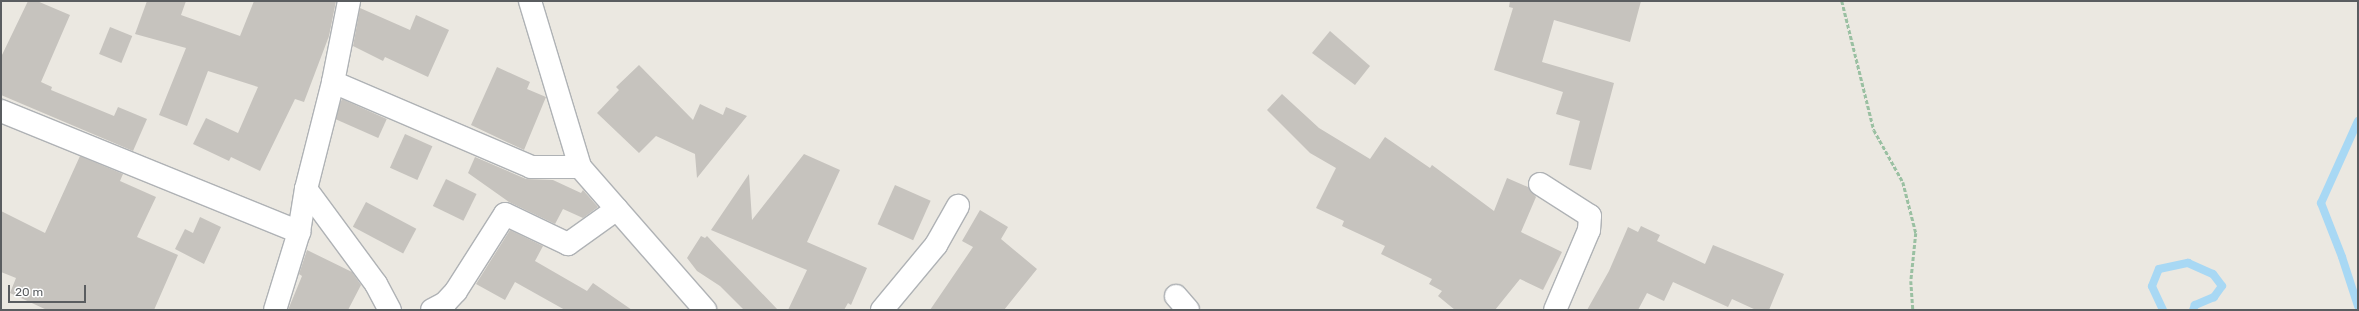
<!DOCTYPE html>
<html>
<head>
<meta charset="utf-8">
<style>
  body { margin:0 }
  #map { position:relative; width:2359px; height:311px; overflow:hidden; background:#ebe8e1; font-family:Rubik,sans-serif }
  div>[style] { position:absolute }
  .stream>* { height:8px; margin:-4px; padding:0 4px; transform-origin:4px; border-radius:4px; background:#a8d8f4 }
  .building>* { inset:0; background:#c6c3be; transform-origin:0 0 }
  .path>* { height:2.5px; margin-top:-1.25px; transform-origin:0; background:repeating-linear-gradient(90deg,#9ac0a2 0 4px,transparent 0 6px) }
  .roads { filter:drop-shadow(1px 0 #afb2b5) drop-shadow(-1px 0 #afb2b5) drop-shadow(0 1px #afb2b5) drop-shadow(0 -1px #afb2b5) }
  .minor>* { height:22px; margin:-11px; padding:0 11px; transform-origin:11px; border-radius:11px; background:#fff }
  span { translate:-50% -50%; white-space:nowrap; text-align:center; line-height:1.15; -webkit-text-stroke:4px #fff; paint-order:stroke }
  .frame { position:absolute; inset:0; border:2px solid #5a5d60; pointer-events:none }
  .scale { position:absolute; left:8px; top:285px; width:78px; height:18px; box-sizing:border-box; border:2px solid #5a5d60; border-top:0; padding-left:5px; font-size:12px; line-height:14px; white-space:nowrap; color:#5a5d60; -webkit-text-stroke:3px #fff; paint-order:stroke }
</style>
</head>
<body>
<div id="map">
  <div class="stream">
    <div style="left:2358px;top:121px;width:90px;rotate:114.3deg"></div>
    <div style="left:2321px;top:203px;width:58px;rotate:68.7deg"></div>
    <div style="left:2342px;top:257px;width:52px;rotate:71.9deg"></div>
    <div style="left:2163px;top:310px;width:26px;rotate:-115deg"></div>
    <div style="left:2152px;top:286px;width:18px;rotate:-68deg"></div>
    <div style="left:2159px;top:269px;width:30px;rotate:-12deg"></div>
    <div style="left:2188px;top:263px;width:27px;rotate:24deg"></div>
    <div style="left:2213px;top:274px;width:15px;rotate:53deg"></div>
    <div style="left:2222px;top:286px;width:14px;rotate:126deg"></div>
    <div style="left:2214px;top:297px;width:21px;rotate:157deg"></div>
    <div style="left:2195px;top:305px;width:5px;rotate:112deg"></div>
  </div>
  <div class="building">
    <div style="clip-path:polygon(28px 1px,37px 1px,70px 15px,41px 82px,52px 87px,51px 90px,114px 116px,118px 107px,147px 119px,133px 151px,1px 95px,1px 57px)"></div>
    <div style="clip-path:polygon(147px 1px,186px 1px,181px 15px,240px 36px,254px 1px,336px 1px,329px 36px,304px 102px,295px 99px,260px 171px,231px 157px,229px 161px,193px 144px,206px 118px,238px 133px,258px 87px,208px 71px,187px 126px,159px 115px,186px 48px,135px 34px)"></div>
    <div style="clip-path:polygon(1510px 1px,1641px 1px,1630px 42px,1554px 20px,1542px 62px,1614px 83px,1591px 170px,1569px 165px,1580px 121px,1556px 114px,1563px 92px,1494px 70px,1513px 8px,1509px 7px)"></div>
    <div style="clip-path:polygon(360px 8px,410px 30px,416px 15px,449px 30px,428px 77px,385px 57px,383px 61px,353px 46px)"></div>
    <div style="left:110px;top:27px;width:24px;height:29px;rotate:22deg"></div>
    <div style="clip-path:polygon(1330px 31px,1370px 66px,1355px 85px,1312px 53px)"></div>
    <div style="clip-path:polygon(639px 65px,693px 120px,700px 104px,723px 115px,726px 107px,747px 116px,697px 178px,695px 154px,656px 136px,639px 153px,597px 113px,619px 90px,616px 87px)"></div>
    <div style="clip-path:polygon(497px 67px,530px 82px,527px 89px,546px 97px,524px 150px,471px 125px)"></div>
    <div style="clip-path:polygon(1282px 94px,1319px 128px,1370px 159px,1385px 137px,1430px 168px,1432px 165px,1494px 211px,1507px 178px,1528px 187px,1536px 197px,1521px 232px,1562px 252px,1543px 290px,1520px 279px,1495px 310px,1455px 310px,1438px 296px,1442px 291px,1429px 284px,1432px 279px,1381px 254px,1385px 246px,1342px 226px,1344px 221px,1316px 208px,1336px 168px,1310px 153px,1267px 110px)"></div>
    <div style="left:342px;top:99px;width:49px;height:21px;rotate:24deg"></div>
    <div style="left:405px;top:134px;width:30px;height:37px;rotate:24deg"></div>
    <div style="clip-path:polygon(804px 154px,840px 170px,807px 242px,867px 268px,851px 305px,848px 303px,844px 310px,788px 310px,807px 270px,711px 230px,749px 174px,752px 220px)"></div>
    <div style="clip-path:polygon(80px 156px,123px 174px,120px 181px,156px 197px,137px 237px,178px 255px,154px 310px,47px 310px,10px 293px,16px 278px,1px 272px,1px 211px,45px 233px)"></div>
    <div style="clip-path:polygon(475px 157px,526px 179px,553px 180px,581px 193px,583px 190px,598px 207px,583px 218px,563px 209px,555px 224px,509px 202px,468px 173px)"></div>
    <div style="left:446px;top:179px;width:34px;height:30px;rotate:26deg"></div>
    <div style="left:895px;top:185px;width:39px;height:43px;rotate:24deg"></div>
    <div style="left:366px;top:202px;width:57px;height:28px;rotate:28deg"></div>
    <div style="clip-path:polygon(980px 210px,1008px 227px,1001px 239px,1037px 269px,1004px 310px,930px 310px,973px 247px,962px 241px)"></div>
    <div style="clip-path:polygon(200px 217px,221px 227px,204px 264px,175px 249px,185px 229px,193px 233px)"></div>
    <div style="clip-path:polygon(1641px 226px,1660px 235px,1657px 241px,1705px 264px,1713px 245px,1784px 274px,1769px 310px,1756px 310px,1732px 299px,1728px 307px,1673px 282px,1664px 301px,1647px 293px,1638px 310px,1587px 310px,1609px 271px,1628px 227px,1638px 232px)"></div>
    <div style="clip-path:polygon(510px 230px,543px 246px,535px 261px,587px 291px,593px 283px,632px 310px,565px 310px,515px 282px,505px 300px,476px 284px)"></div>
    <div style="clip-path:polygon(701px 236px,705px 238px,707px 236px,778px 310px,744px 310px,720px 286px,697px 271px,687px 258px)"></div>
    <div style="clip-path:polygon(307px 250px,352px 272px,361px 285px,348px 310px,288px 310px,302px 276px,299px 274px)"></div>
  </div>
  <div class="path">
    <div style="left:1842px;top:1px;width:133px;rotate:76.1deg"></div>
    <div style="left:1874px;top:130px;width:60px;rotate:60.9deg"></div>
    <div style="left:1903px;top:182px;width:53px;rotate:75.7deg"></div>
    <div style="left:1916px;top:233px;width:48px;rotate:95.9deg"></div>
    <div style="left:1911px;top:281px;width:29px;rotate:86deg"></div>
  </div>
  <div class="roads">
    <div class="minor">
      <div style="left:530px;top:1px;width:173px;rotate:73.2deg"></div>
      <div style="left:580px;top:167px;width:190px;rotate:48.8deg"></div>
      <div style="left:333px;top:82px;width:215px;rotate:23.2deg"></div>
      <div style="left:531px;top:167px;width:49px"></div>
      <div style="left:1px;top:111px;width:322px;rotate:22.1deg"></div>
      <div style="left:1540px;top:184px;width:59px;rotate:32.6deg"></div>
      <div style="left:1590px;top:216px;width:14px;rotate:94deg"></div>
      <div style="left:1589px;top:230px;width:87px;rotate:113deg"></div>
      <div style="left:306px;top:189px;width:118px;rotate:53.6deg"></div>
      <div style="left:376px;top:284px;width:30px;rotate:62deg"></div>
      <div style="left:1176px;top:296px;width:18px;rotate:49deg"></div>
      <div style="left:275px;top:310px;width:82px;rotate:-72.9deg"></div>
      <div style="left:299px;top:232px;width:44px;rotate:-80.8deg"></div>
      <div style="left:306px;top:189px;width:110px;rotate:-75.8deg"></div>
      <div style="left:333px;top:82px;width:83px;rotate:-78.8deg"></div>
      <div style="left:432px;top:310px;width:15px;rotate:-28deg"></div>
      <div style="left:445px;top:303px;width:16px;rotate:-47deg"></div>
      <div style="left:456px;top:291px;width:91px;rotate:-57.5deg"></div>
      <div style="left:505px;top:214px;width:70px;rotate:25.5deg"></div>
      <div style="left:568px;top:244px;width:60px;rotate:-35.5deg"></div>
      <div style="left:882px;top:310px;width:85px;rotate:-50.3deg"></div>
      <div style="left:936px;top:245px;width:45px;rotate:-60.6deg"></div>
    </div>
  </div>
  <div class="frame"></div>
  <div class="scale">20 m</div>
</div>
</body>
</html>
